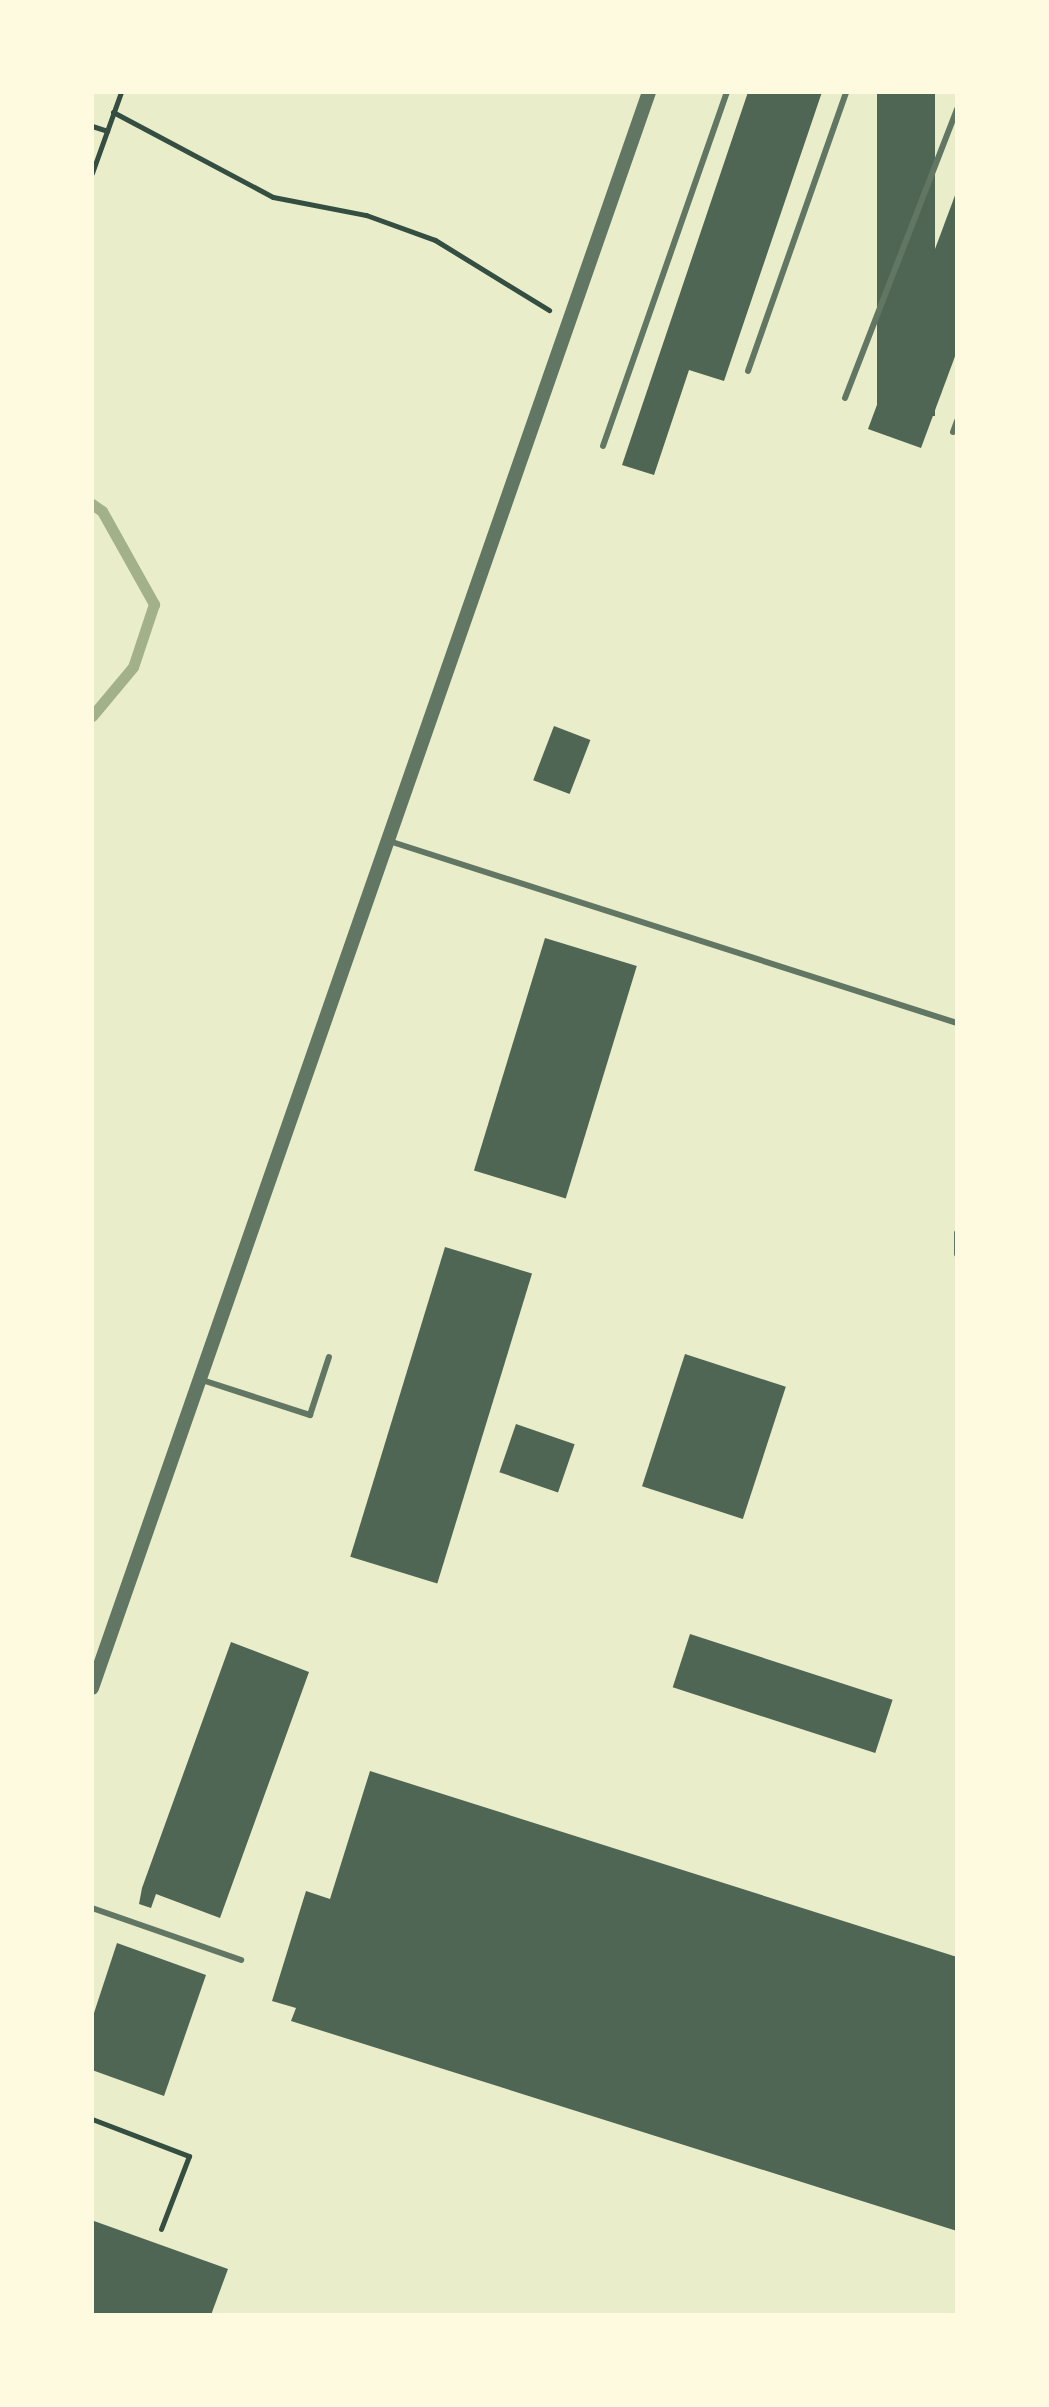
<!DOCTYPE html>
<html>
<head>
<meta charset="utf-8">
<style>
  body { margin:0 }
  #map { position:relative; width:1049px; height:2407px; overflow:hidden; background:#e9edc9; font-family:"Fira Sans Condensed",sans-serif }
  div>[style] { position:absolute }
  .stream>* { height:11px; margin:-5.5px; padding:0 5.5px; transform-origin:5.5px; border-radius:5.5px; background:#a3b18a }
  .building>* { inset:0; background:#4f6655; transform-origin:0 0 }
  .path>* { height:5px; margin:-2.5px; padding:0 2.5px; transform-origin:2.5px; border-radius:2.5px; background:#344e41 }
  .service>* { height:6px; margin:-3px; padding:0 3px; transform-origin:3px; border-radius:3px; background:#617663 }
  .tertiary>* { height:14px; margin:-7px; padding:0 7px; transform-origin:7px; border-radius:7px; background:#617663 }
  span { translate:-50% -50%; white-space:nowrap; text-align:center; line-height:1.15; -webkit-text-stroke:8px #fefae0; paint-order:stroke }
  .frame { position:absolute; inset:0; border:94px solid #fefae0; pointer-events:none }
</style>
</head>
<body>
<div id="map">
  <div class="stream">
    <div style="left:92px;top:504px;width:12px;rotate:35deg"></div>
    <div style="left:102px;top:511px;width:107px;rotate:60.8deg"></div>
    <div style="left:154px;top:604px;width:66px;rotate:108.4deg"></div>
    <div style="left:133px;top:667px;width:64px;rotate:129.9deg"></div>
  </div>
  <div class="building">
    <div style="clip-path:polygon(748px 92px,822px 92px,724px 381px,689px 370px,654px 475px,622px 465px)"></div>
    <div style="left:877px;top:92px;width:58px;height:324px"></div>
    <div style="clip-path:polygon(957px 190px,957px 351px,921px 448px,868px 429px)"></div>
    <div style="left:554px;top:726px;width:39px;height:58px;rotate:21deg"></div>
    <div style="left:545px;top:938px;width:96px;height:243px;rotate:17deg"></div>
    <div style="left:445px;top:1247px;width:91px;height:324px;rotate:17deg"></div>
    <div style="left:685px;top:1354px;width:106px;height:139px;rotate:18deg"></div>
    <div style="left:516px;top:1424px;width:62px;height:51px;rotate:19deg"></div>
    <div style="left:690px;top:1634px;width:213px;height:56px;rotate:18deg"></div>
    <div style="clip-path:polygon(231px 1642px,309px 1672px,220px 1918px,156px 1894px,151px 1908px,139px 1904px,142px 1888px)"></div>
    <div style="clip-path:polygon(370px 1771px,957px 1957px,957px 2231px,291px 2021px,296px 2008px,272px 2001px,306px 1891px,330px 1899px)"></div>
    <div style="clip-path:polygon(117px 1943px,206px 1975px,164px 2096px,92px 2070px,92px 2019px)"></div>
    <div style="clip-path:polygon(94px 2221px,228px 2269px,211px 2315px,92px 2315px)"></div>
  </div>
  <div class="path">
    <div style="left:113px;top:112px;width:181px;rotate:28deg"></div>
    <div style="left:273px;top:197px;width:95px;rotate:11deg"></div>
    <div style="left:366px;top:215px;width:73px;rotate:19.9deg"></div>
    <div style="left:435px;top:240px;width:134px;rotate:31.6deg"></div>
    <div style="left:92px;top:126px;width:16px;rotate:18deg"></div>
    <div style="left:92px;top:173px;width:86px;rotate:-70.3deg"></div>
    <div style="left:92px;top:2119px;width:104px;rotate:20.9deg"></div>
    <div style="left:189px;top:2156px;width:78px;rotate:111deg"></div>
  </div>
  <div class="service">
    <div style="left:748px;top:371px;width:296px;rotate:-70.6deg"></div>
    <div style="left:845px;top:398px;width:310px;rotate:-68.8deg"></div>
    <div style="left:953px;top:432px;width:12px;rotate:-70deg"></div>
    <div style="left:603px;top:446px;width:375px;rotate:-70.7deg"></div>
    <div style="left:389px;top:841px;width:596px;rotate:17.77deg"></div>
    <div style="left:957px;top:1233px;width:21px;rotate:90deg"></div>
    <div style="left:199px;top:1379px;width:117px;rotate:18deg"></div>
    <div style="left:310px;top:1415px;width:61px;rotate:-71.9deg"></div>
    <div style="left:92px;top:1908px;width:158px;rotate:19.2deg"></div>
  </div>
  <div class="tertiary">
    <div style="left:92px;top:1688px;width:1690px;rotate:-70.76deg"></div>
  </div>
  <div class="frame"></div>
</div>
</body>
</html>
